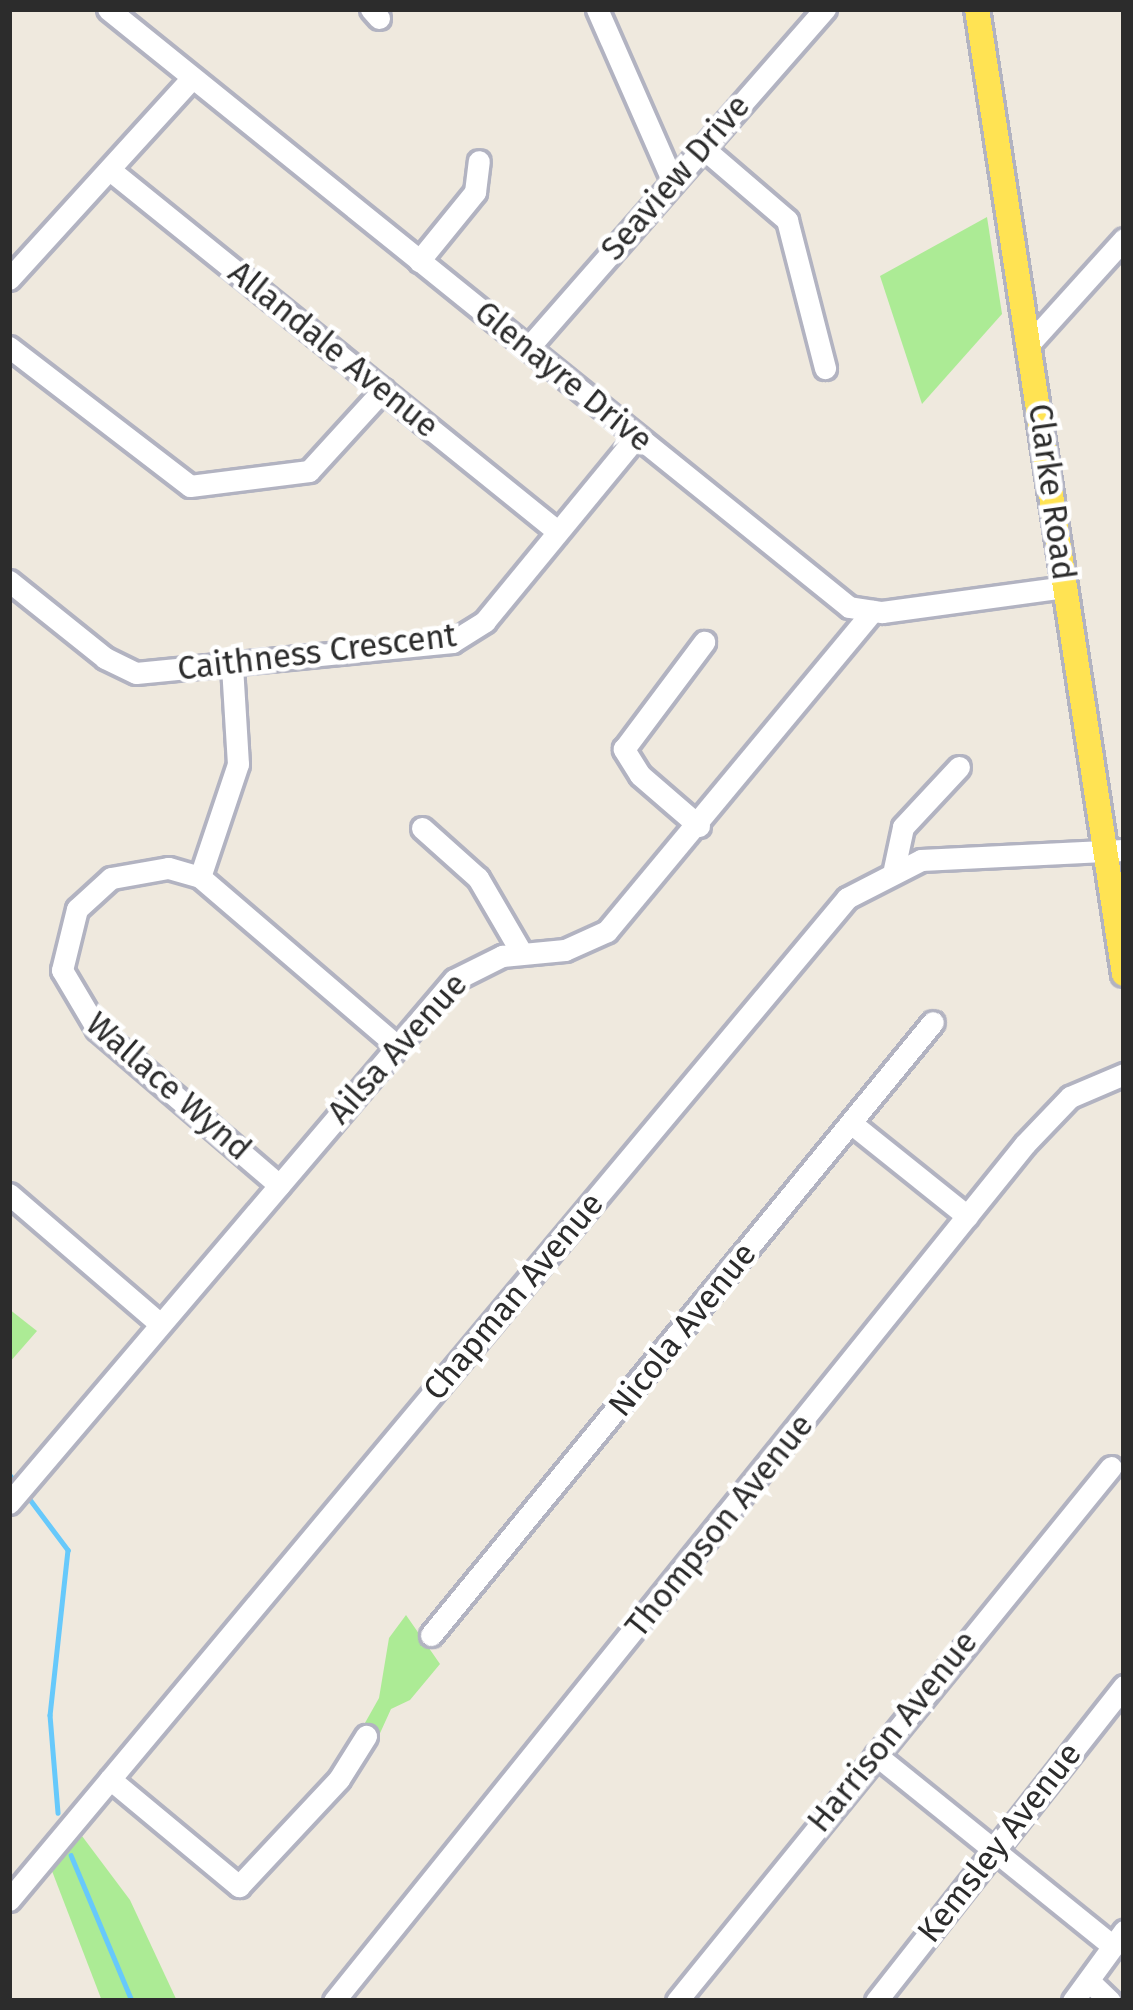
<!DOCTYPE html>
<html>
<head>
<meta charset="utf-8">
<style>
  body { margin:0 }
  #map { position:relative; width:1133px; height:2010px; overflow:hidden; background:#efe9de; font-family:"Fira Sans",sans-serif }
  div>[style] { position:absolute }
  .green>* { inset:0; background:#aceb95 }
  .stream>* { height:4.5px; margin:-2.25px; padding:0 2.25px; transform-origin:2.25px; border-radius:2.25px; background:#67c9fb }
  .roads { filter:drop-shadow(3px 0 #b2b3c1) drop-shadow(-3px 0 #b2b3c1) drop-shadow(0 3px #b2b3c1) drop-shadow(0 -3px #b2b3c1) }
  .minor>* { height:21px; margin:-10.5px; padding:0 10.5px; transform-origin:10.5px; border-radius:10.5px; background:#fff }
  .major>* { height:24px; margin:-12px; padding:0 12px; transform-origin:12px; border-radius:12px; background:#ffe353 }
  span { translate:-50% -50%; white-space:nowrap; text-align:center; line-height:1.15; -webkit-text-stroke:9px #fff; paint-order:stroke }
  .street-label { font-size:33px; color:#2c2c2c }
  .frame { position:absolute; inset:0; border:12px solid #2c2c2c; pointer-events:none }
</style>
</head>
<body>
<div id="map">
  <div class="green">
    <div style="clip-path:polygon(987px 217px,1002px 314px,922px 404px,880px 276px)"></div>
    <div style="clip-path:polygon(9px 1309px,37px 1331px,9px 1363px)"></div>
    <div style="clip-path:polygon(406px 1615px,440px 1664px,410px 1700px,391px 1709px,376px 1742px,361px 1730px,379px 1698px,389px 1638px)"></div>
    <div style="clip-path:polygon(82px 1836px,130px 1900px,177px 2001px,102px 2001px,52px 1871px)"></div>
  </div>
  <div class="stream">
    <div style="left:9px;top:1474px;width:8px;rotate:50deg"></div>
    <div style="left:29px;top:1498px;width:65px;rotate:53.1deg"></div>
    <div style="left:68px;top:1550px;width:166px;rotate:96.2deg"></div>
    <div style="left:50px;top:1715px;width:98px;rotate:85.3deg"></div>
    <div style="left:71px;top:1855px;width:158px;rotate:67.3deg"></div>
  </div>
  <div class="roads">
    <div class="minor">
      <div style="left:108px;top:9px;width:952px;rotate:38.9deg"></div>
      <div style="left:849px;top:607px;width:33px;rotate:9deg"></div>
      <div style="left:882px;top:612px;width:184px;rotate:-7.8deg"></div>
      <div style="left:371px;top:9px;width:12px;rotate:48deg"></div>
      <div style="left:597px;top:9px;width:189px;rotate:66.3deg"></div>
      <div style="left:703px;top:148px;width:111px;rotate:40.6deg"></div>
      <div style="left:787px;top:220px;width:153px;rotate:75.6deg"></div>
      <div style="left:110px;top:170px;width:575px;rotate:38.92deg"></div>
      <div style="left:419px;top:261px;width:89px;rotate:-50.9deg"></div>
      <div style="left:475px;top:192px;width:31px;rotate:-83deg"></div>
      <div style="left:9px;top:279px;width:272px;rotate:-47.7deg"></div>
      <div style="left:1030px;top:343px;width:140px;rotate:-47.9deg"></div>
      <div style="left:9px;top:347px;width:228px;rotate:37.5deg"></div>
      <div style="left:190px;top:486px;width:120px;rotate:-7.2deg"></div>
      <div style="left:309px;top:471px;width:110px;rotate:-47.6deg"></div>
      <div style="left:528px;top:348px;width:451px;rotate:-48.8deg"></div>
      <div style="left:9px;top:581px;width:123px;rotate:38.7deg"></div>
      <div style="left:105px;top:658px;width:34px;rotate:26deg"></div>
      <div style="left:136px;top:673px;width:318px;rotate:-5.6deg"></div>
      <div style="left:452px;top:642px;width:39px;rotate:-32deg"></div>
      <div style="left:485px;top:621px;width:238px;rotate:-50.6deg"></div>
      <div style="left:232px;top:666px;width:98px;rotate:86.5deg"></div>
      <div style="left:238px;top:764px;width:119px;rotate:108.6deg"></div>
      <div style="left:200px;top:877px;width:261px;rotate:40.6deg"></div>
      <div style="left:699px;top:826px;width:78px;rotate:-139.2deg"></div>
      <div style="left:640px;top:775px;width:31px;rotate:-122deg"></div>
      <div style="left:624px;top:749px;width:134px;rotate:-53.2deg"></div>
      <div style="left:422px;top:828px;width:75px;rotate:41.8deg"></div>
      <div style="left:478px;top:878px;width:86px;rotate:59.8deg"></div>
      <div style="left:894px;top:869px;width:43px;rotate:-77.9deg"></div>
      <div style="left:903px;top:827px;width:82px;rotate:-47deg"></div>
      <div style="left:200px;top:877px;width:33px;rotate:-164deg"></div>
      <div style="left:168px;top:868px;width:58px;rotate:170deg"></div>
      <div style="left:111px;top:878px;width:46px;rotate:137.6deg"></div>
      <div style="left:77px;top:909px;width:63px;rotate:103.8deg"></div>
      <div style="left:62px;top:970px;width:69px;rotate:59.3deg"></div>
      <div style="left:97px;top:1029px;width:240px;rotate:40.6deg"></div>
      <div style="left:851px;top:1123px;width:149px;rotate:38.7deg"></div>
      <div style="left:9px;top:1194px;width:199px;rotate:40.7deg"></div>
      <div style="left:9px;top:1503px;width:687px;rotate:-49.61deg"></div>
      <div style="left:454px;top:980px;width:54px;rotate:-26.6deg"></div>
      <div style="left:502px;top:956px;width:63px;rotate:-5.4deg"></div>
      <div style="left:565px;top:950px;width:46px;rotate:-24.3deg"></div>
      <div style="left:607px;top:931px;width:416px;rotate:-50.3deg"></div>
      <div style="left:431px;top:1635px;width:792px;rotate:-50.69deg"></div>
      <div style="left:876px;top:1755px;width:304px;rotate:38.9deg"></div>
      <div style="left:110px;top:1779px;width:168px;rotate:39.7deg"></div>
      <div style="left:239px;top:1886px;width:146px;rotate:-46.9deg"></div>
      <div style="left:339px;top:1779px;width:51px;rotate:-57.9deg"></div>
      <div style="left:9px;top:1900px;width:1306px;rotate:-50.09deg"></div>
      <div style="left:847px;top:898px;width:83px;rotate:-27.2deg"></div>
      <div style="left:921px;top:860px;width:203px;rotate:-2.8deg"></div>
      <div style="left:1089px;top:1981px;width:29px;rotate:44deg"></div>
      <div style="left:334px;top:2001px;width:1101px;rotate:-51.12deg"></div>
      <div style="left:1025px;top:1144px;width:65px;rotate:-46.2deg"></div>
      <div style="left:1070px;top:1097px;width:59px;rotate:-23.1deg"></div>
      <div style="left:677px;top:2001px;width:688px;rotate:-50.9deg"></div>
      <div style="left:876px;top:2001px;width:401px;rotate:-51.8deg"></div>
      <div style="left:1073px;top:2001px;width:87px;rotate:-53.9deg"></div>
    </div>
    <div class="major">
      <div style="left:977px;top:9px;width:976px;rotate:81.34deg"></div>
    </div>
  </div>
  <div class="street-label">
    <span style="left:676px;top:178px;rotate:-49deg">Seaview Drive</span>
    <span style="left:333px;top:350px;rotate:39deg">Allandale Avenue</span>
    <span style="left:563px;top:377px;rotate:39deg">Glenayre Drive</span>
    <span style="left:1051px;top:492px;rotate:82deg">Clarke Road</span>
    <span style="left:317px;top:653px;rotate:-7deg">Caithness Crescent</span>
    <span style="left:398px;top:1049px;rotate:-48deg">Ailsa Avenue</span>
    <span style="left:168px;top:1087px;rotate:41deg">Wallace Wynd</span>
    <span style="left:514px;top:1297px;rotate:-50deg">Chapman Avenue</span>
    <span style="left:683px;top:1330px;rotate:-51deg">Nicola Avenue</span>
    <span style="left:720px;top:1526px;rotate:-51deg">Thompson Avenue</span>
    <span style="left:893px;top:1732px;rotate:-51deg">Harrison Avenue</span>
    <span style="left:1000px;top:1843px;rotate:-52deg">Kemsley Avenue</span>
  </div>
  <div class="frame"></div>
</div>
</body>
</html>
